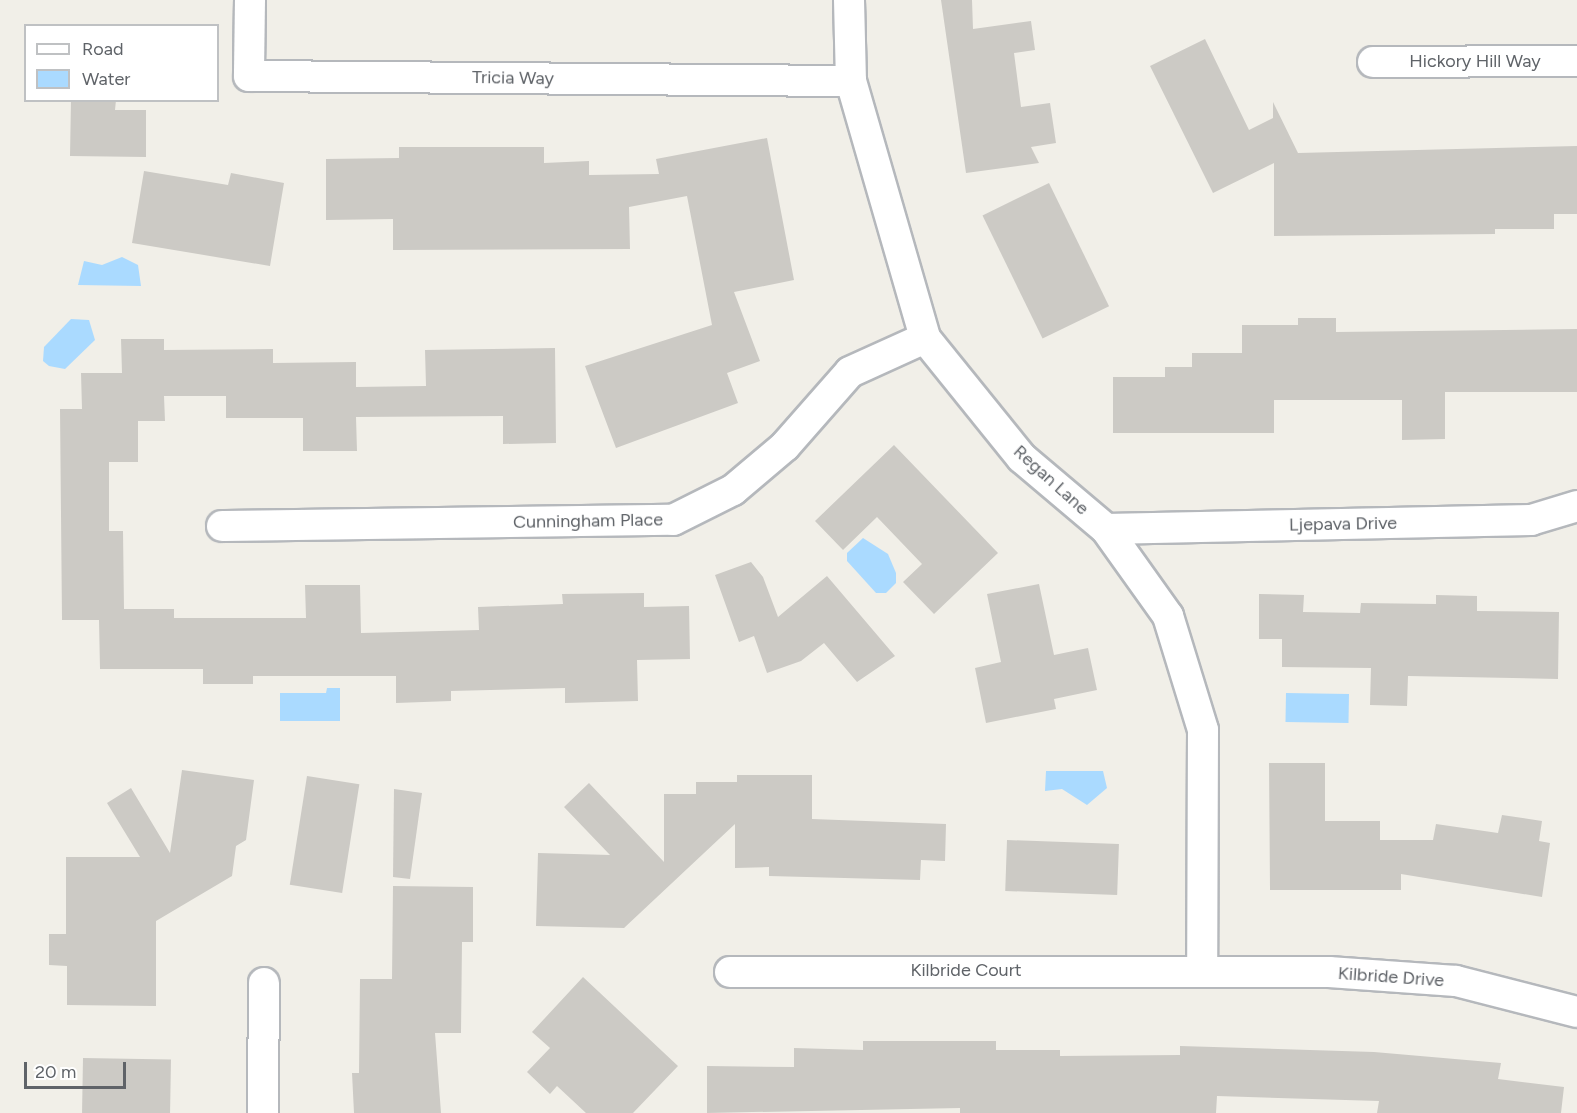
<!DOCTYPE html>
<html>
<head>
<meta charset="utf-8">
<style>
  body { margin:0 }
  #map { position:relative; width:1577px; height:1113px; overflow:hidden; background:#f1efe8; font-family:Figtree,sans-serif }
  div>[style] { position:absolute }
  .water>* { inset:0; background:#aadaff; transform-origin:0 0 }
  .building>* { inset:0; background:#cccac5; transform-origin:0 0 }
  .roads { filter:drop-shadow(2px 0 #b5b8bc) drop-shadow(-2px 0 #b5b8bc) drop-shadow(0 2px #b5b8bc) drop-shadow(0 -2px #b5b8bc) }
  .street>* { height:30px; margin:-15px; padding:0 15px; transform-origin:15px; border-radius:15px; background:#fff }
  span { translate:-50% -50%; white-space:nowrap; text-align:center; line-height:1.15; -webkit-text-stroke:5px #fff; paint-order:stroke }
  .street-label { font-size:18px; color:#5f6368 }
  .legend { position:absolute; left:24px; top:24px; width:195px; height:78px; box-sizing:border-box; background:#fff; border:2px solid #bfc1c3; margin:0; padding:8px 10px; list-style:none; font-size:18px; color:#5f6368 }
  .legend li { display:flex; align-items:center; gap:12px; height:30px }
  .legend b { width:30px; border:2px solid #bfc1c3 }
  .scale { position:absolute; left:24px; top:1062px; width:102px; height:27px; box-sizing:border-box; border:3px solid #5f6368; border-top:0; padding-left:8px; font-size:18px; line-height:21px; white-space:nowrap; color:#5f6368; -webkit-text-stroke:4px #fff; paint-order:stroke }
</style>
</head>
<body>
<div id="map">
  <div class="water">
    <div style="clip-path:polygon(122px 257px,138px 265px,141px 286px,78px 285px,84px 261px,102px 265px)"></div>
    <div style="clip-path:polygon(71px 319px,89px 320px,95px 340px,65px 369px,49px 366px,43px 361px,44px 347px)"></div>
    <div style="clip-path:polygon(863px 538px,888px 554px,896px 573px,896px 583px,886px 593px,876px 593px,847px 561px,847px 553px)"></div>
    <div style="clip-path:polygon(327px 688px,340px 688px,340px 721px,280px 721px,280px 693px,326px 693px)"></div>
    <div style="left:1286px;top:693px;width:63px;height:29px;rotate:1deg"></div>
    <div style="clip-path:polygon(1046px 771px,1103px 771px,1107px 788px,1087px 805px,1062px 789px,1045px 791px)"></div>
  </div>
  <div class="building">
    <div style="clip-path:polygon(941px 0,972px 0,973px 29px,1031px 21px,1035px 50px,1014px 53px,1021px 107px,1050px 103px,1056px 143px,1031px 147px,1039px 163px,966px 173px)"></div>
    <div style="clip-path:polygon(1205px 39px,1249px 130px,1273px 118px,1273px 102px,1298px 153px,1577px 146px,1577px 214px,1554px 214px,1554px 229px,1495px 229px,1495px 234px,1274px 236px,1274px 163px,1213px 193px,1150px 66px)"></div>
    <div style="clip-path:polygon(71px 100px,116px 100px,115px 110px,146px 110px,146px 157px,70px 156px)"></div>
    <div style="clip-path:polygon(767px 138px,794px 280px,734px 292px,760px 361px,727px 373px,738px 403px,616px 448px,585px 366px,712px 325px,687px 196px,629px 207px,630px 249px,393px 250px,393px 219px,326px 220px,326px 159px,399px 158px,399px 147px,544px 147px,544px 163px,589px 161px,589px 175px,659px 174px,656px 159px)"></div>
    <div style="clip-path:polygon(144px 171px,228px 185px,231px 173px,284px 183px,270px 266px,132px 243px)"></div>
    <div style="left:1049px;top:183px;width:137px;height:74px;rotate:64deg"></div>
    <div style="clip-path:polygon(1298px 318px,1336px 318px,1336px 332px,1577px 329px,1577px 392px,1445px 392px,1445px 439px,1402px 440px,1402px 400px,1274px 400px,1274px 433px,1113px 433px,1113px 377px,1165px 377px,1165px 367px,1192px 367px,1192px 353px,1242px 353px,1242px 325px,1298px 325px)"></div>
    <div style="clip-path:polygon(121px 339px,164px 339px,164px 350px,273px 349px,273px 363px,356px 362px,356px 387px,426px 386px,425px 350px,555px 348px,556px 443px,503px 444px,503px 416px,356px 417px,357px 451px,303px 451px,303px 418px,226px 418px,226px 396px,164px 396px,165px 421px,138px 421px,138px 462px,109px 462px,109px 531px,123px 531px,124px 609px,174px 609px,174px 618px,306px 618px,305px 585px,360px 585px,361px 633px,479px 630px,478px 607px,563px 604px,562px 594px,644px 593px,644px 607px,689px 606px,690px 659px,637px 660px,638px 701px,565px 703px,565px 688px,451px 691px,451px 701px,396px 703px,396px 676px,253px 676px,253px 684px,203px 684px,203px 669px,100px 669px,99px 620px,62px 620px,60px 409px,82px 409px,81px 373px,122px 373px)"></div>
    <div style="clip-path:polygon(894px 445px,998px 553px,934px 614px,903px 582px,922px 564px,877px 517px,843px 550px,815px 521px)"></div>
    <div style="clip-path:polygon(751px 562px,763px 577px,778px 617px,827px 576px,895px 656px,857px 682px,824px 643px,801px 661px,767px 673px,754px 636px,739px 642px,715px 575px)"></div>
    <div style="clip-path:polygon(1039px 584px,1054px 655px,1088px 648px,1097px 690px,1054px 699px,1056px 709px,986px 723px,975px 668px,1001px 662px,987px 594px)"></div>
    <div style="clip-path:polygon(1259px 594px,1304px 595px,1303px 612px,1360px 613px,1361px 603px,1436px 604px,1436px 595px,1477px 596px,1477px 611px,1559px 612px,1558px 679px,1408px 676px,1407px 706px,1370px 705px,1371px 668px,1282px 667px,1282px 639px,1259px 639px)"></div>
    <div style="clip-path:polygon(1269px 763px,1325px 763px,1325px 821px,1380px 821px,1380px 840px,1433px 840px,1436px 824px,1498px 833px,1502px 815px,1542px 821px,1539px 841px,1550px 843px,1542px 897px,1401px 874px,1401px 890px,1270px 890px)"></div>
    <div style="clip-path:polygon(182px 770px,254px 780px,246px 840px,236px 846px,232px 876px,156px 921px,156px 1006px,67px 1005px,67px 966px,49px 965px,49px 934px,66px 934px,66px 857px,140px 857px,107px 803px,131px 788px,170px 853px)"></div>
    <div style="clip-path:polygon(737px 775px,812px 775px,812px 819px,946px 824px,945px 861px,921px 860px,920px 880px,769px 876px,769px 867px,735px 868px,735px 824px,624px 928px,536px 926px,538px 853px,610px 855px,564px 807px,589px 783px,664px 862px,664px 794px,696px 794px,696px 782px,737px 782px)"></div>
    <div style="left:307px;top:776px;width:53px;height:110px;rotate:9deg"></div>
    <div style="clip-path:polygon(394px 789px,422px 793px,410px 879px,393px 877px)"></div>
    <div style="left:1007px;top:840px;width:112px;height:51px;rotate:2deg"></div>
    <div style="clip-path:polygon(393px 886px,473px 887px,473px 942px,462px 942px,461px 1033px,435px 1033px,441px 1113px,354px 1113px,352px 1073px,359px 1073px,360px 979px,392px 979px)"></div>
    <div style="clip-path:polygon(583px 977px,678px 1066px,633px 1113px,586px 1113px,557px 1086px,550px 1094px,527px 1072px,550px 1048px,532px 1032px)"></div>
    <div style="clip-path:polygon(863px 1041px,996px 1041px,996px 1050px,1060px 1050px,1060px 1056px,1180px 1055px,1180px 1046px,1374px 1052px,1501px 1063px,1498px 1079px,1564px 1087px,1561px 1113px,1377px 1113px,1379px 1101px,1217px 1096px,1216px 1113px,960px 1113px,960px 1108px,707px 1113px,707px 1066px,794px 1067px,794px 1048px,863px 1050px)"></div>
    <div style="left:83px;top:1058px;width:88px;height:55px;rotate:1deg"></div>
  </div>
  <div class="roads">
    <div class="street">
      <div style="left:250px;top:0;width:76px;rotate:90.8deg"></div>
      <div style="left:249px;top:76px;width:602px;rotate:0.48deg"></div>
      <div style="left:849px;top:0;width:81px;rotate:88.6deg"></div>
      <div style="left:851px;top:81px;width:267px;rotate:73.9deg"></div>
      <div style="left:925px;top:338px;width:154px;rotate:51.1deg"></div>
      <div style="left:1022px;top:458px;width:110px;rotate:40.2deg"></div>
      <div style="left:1106px;top:529px;width:107px;rotate:54.5deg"></div>
      <div style="left:1168px;top:616px;width:119px;rotate:72.9deg"></div>
      <div style="left:1203px;top:730px;width:238px;rotate:90.2deg"></div>
      <div style="left:1373px;top:62px;width:204px;rotate:-0.3deg"></div>
      <div style="left:222px;top:526px;width:451px;rotate:-0.8deg"></div>
      <div style="left:673px;top:520px;width:67px;rotate:-26.6deg"></div>
      <div style="left:733px;top:490px;width:68px;rotate:-40.2deg"></div>
      <div style="left:785px;top:446px;width:98px;rotate:-48.7deg"></div>
      <div style="left:850px;top:372px;width:82px;rotate:-24.4deg"></div>
      <div style="left:1106px;top:529px;width:425px;rotate:-1.2deg"></div>
      <div style="left:1531px;top:520px;width:48px;rotate:-16.9deg"></div>
      <div style="left:730px;top:972px;width:599px"></div>
      <div style="left:1329px;top:972px;width:127px;rotate:4.1deg"></div>
      <div style="left:1456px;top:981px;width:125px;rotate:14.4deg"></div>
      <div style="left:263px;top:1113px;width:130px;rotate:-89.6deg"></div>
    </div>
  </div>
  <div class="street-label">
    <span style="left:1475px;top:61px">Hickory Hill Way</span>
    <span style="left:513px;top:78px;rotate:1deg">Tricia Way</span>
    <span style="left:1051px;top:480px;rotate:42deg">Regan Lane</span>
    <span style="left:588px;top:521px;rotate:-1deg">Cunningham Place</span>
    <span style="left:1343px;top:524px;rotate:-1deg">Ljepava Drive</span>
    <span style="left:966px;top:970px">Kilbride Court</span>
    <span style="left:1391px;top:977px;rotate:4deg">Kilbride Drive</span>
  </div>
  <ul class="legend">
  <li><b style="height:8px;background:#fff"></b>Road</li>
  <li><b style="height:16px;background:#aadaff"></b>Water</li>
  </ul>
  <div class="scale">20 m</div>
</div>
</body>
</html>
